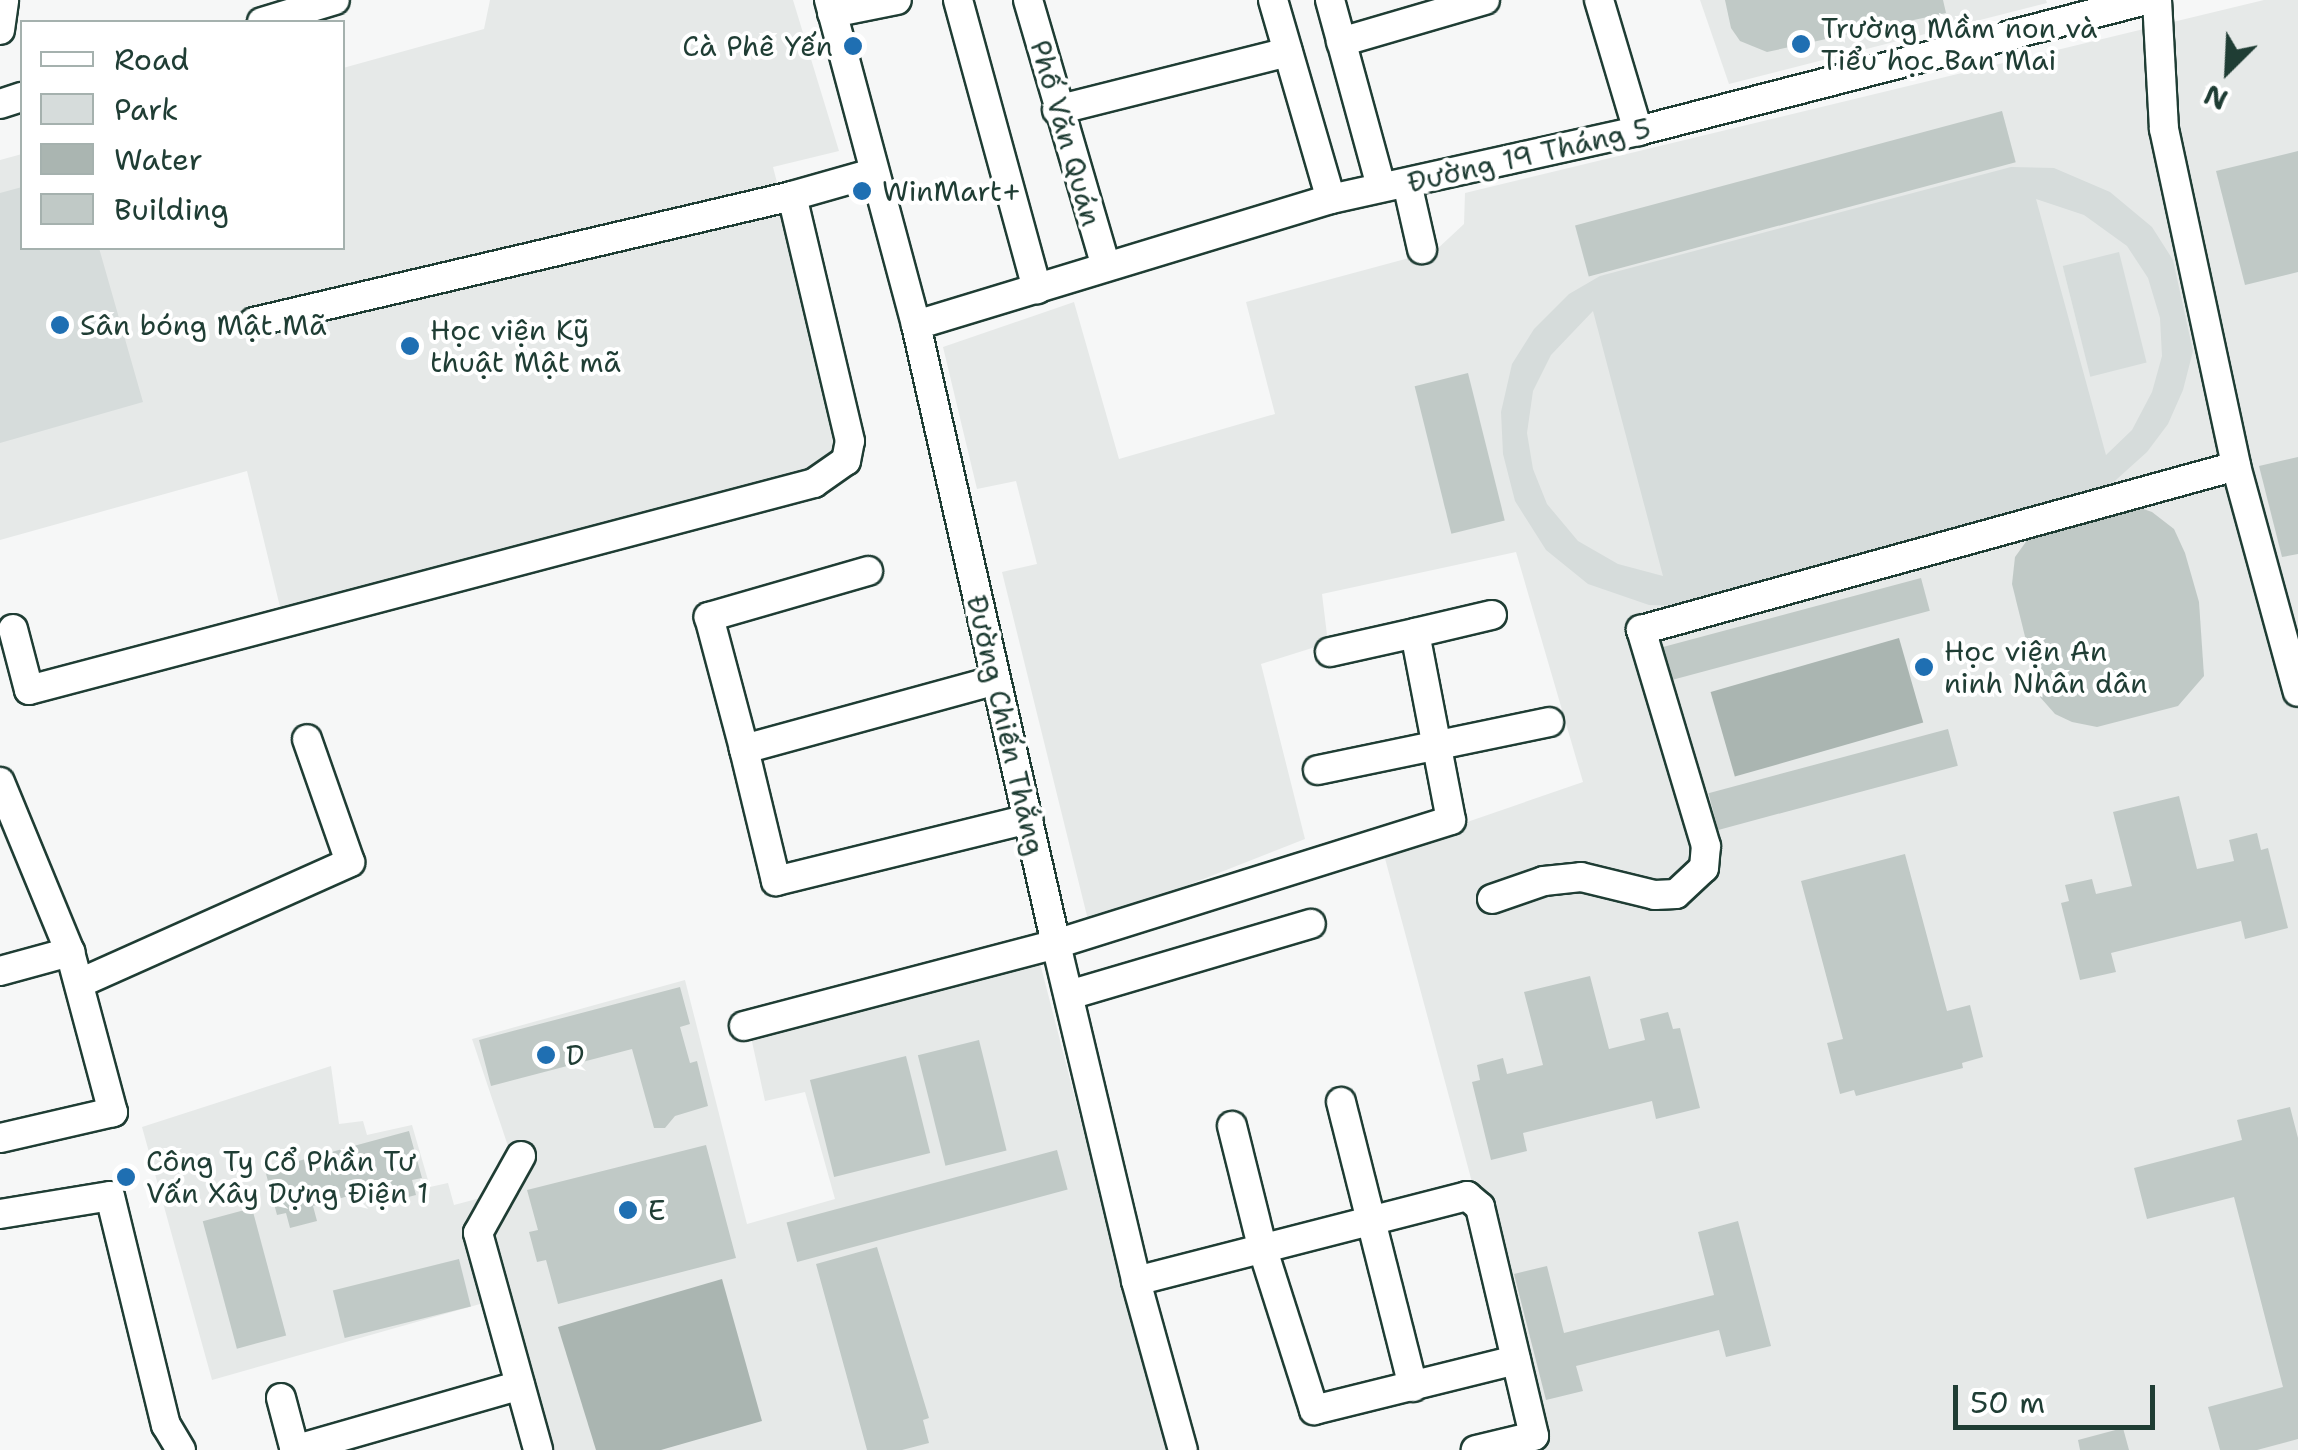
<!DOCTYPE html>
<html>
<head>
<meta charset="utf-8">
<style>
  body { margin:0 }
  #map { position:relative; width:2298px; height:1450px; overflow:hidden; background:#f6f7f7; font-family:"Shantell Sans",sans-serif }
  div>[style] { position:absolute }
  .built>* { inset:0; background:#e6e9e8 }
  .green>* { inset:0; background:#d6dcdb; transform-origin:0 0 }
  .water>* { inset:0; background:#aab5b1; transform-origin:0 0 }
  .building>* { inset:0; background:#c0c9c6; transform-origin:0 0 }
  .roads { filter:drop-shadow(2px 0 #1f3d34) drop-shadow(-2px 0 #1f3d34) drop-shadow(0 2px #1f3d34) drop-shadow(0 -2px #1f3d34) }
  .minor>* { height:28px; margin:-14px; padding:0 14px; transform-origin:14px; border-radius:14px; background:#fff }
  .dots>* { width:28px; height:28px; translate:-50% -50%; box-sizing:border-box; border:5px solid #fff; border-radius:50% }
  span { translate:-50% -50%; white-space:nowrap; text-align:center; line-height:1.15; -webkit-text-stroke:8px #fff; paint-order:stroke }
  .poi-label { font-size:28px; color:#1f3d34 }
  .left { translate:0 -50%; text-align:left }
  .right { translate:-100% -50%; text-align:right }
  .street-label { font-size:28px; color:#1f3d34 }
  .legend { position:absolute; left:20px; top:20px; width:325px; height:230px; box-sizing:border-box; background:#fff; border:2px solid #a5b1ae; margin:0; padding:12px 18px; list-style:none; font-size:30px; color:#1f3d34 }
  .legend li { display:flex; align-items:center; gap:20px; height:50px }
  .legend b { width:50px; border:2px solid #a5b1ae }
  .north { position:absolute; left:2178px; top:20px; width:100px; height:100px; -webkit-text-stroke:8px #fff; paint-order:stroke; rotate:204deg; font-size:28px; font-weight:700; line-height:40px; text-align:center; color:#1f3d34 }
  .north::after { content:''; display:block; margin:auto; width:35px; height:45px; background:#1f3d34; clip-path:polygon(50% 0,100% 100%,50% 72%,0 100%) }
  .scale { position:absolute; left:1953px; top:1385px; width:202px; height:45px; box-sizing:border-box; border:5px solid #1f3d34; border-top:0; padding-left:12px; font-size:30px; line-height:35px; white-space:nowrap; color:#1f3d34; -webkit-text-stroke:8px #fff; paint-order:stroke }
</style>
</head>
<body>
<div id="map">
  <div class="built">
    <div style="clip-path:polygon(490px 0,793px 0,839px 151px,773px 167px,845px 445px,838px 462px,281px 611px,247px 471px,0 540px,0 160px,22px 154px,22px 248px,342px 248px,343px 68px,484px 29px)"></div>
    <div style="clip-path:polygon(1700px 0,2046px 0,2047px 3px,1729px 84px)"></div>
    <div style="clip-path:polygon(2264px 0,2298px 0,2298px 1450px,1501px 1450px,1541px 1439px,1383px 851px,1583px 782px,1516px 552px,1322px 594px,1328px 643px,1261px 664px,1305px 839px,1089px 924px,1002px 572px,1037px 564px,1016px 481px,977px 489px,943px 347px,1074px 302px,1119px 459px,1275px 414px,1246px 302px,1435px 251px,1464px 224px,1465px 193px)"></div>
    <div style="clip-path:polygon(1040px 963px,1166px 1450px,554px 1450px,512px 1295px,212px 1380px,142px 1127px,331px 1066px,339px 1124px,363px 1121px,367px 1135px,412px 1125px,430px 1187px,448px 1183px,454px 1205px,503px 1192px,513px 1161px,472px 1039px,685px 980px,747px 1224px,835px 1199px,805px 1092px,765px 1101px,751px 1037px)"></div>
  </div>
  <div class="green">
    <div style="clip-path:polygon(evenodd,2011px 167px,2054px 168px,2110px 192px,2152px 227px,2173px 260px,2193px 351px,2183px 390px,2168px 424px,2147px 452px,2107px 488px,1694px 606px,1649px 605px,1588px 584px,1546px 550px,1515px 501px,1503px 454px,1501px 412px,1512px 364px,1534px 329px,1569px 294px,1600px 276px,2011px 167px,2036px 199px,2084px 215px,2127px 246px,2148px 278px,2160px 318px,2162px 356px,2152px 392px,2132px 430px,2106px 455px,2036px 199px,2011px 167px,1593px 311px,1663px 576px,1618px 564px,1578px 541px,1547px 504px,1533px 469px,1527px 433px,1533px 391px,1551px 355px,1593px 311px)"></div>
    <div style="clip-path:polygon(22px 187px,22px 248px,99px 248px,143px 402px,0 443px,0 193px)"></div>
    <div style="left:2119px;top:252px;width:114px;height:58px;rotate:76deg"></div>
  </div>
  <div class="water">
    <div style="left:1899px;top:638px;width:88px;height:196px;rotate:74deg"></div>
    <div style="clip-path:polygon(722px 1279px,762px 1421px,661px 1450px,596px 1450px,558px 1327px)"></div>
  </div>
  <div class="building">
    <div style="clip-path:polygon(1725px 0,1943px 0,1946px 13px,1767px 52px,1740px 41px,1731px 28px)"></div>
    <div style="left:2002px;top:111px;width:53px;height:442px;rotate:75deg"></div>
    <div style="clip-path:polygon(2298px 151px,2298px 272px,2245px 285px,2216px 171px)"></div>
    <div style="left:1468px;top:373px;width:152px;height:55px;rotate:76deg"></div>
    <div style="clip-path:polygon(2298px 457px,2298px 554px,2282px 557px,2259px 466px)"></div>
    <div style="clip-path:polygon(2129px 504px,2152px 512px,2174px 529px,2185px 553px,2199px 602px,2204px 676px,2178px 706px,2097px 727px,2072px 722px,2055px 714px,2040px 697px,2012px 584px,2015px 557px,2028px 539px,2046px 525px)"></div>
    <div style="left:1921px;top:578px;width:34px;height:268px;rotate:75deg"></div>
    <div style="left:1948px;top:729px;width:38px;height:248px;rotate:75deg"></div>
    <div style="clip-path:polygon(2179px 796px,2197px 869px,2234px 861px,2229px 840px,2257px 833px,2261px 850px,2268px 848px,2288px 928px,2245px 939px,2241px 921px,2111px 953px,2116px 972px,2080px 980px,2061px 903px,2069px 901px,2065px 885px,2092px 879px,2096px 894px,2132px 886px,2113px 812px)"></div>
    <div style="clip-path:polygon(1905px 854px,1947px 1011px,1970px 1005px,1983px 1057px,1962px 1063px,1963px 1068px,1856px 1096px,1854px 1090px,1840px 1094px,1827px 1043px,1843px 1039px,1801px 881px)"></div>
    <div style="clip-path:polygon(1590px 976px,1609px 1049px,1645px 1040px,1640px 1019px,1668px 1012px,1673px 1029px,1680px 1028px,1700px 1108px,1656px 1119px,1652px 1101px,1523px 1133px,1527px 1151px,1491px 1160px,1472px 1082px,1480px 1080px,1477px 1065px,1503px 1058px,1507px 1074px,1543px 1065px,1524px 992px)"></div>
    <div style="clip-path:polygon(680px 987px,690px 1024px,680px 1027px,690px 1063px,697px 1061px,708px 1106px,675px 1116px,665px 1128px,654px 1128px,632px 1049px,491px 1086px,479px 1040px)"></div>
    <div style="left:979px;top:1040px;width:114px;height:63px;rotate:76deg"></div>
    <div style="left:906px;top:1056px;width:100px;height:99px;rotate:76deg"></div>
    <div style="clip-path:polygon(2290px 1107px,2298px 1138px,2298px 1439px,2257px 1450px,2220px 1450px,2208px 1407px,2283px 1387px,2234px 1197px,2147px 1219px,2134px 1168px,2242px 1140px,2237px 1120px)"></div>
    <div style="clip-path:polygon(409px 1131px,422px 1178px,412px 1180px,416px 1195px,389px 1202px,384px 1186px,313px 1206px,317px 1221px,290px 1228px,286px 1213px,277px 1215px,265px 1170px)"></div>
    <div style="clip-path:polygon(706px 1145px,736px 1258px,558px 1304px,546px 1260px,537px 1262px,529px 1232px,538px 1230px,527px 1190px)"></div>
    <div style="left:1057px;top:1150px;width:41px;height:280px;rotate:75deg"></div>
    <div style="left:252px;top:1208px;width:132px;height:51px;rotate:75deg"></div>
    <div style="clip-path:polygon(1738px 1221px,1771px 1346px,1726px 1357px,1719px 1330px,1576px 1366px,1583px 1391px,1546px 1400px,1514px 1274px,1547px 1266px,1564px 1333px,1714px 1295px,1698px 1232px)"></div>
    <div style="clip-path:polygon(877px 1247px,929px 1418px,923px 1420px,929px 1443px,902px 1450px,867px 1450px,816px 1264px)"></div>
    <div style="left:459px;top:1259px;width:49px;height:130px;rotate:76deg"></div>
    <div style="clip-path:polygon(2123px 1428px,2129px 1450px,2080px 1450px,2078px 1440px)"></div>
  </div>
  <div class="roads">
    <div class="minor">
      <div style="left:829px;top:0;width:336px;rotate:75deg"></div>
      <div style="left:916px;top:325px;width:635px;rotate:77.26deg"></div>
      <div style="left:1056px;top:944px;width:346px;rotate:76.6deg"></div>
      <div style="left:1136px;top:1281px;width:175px;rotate:74.5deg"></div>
      <div style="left:958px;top:0;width:300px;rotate:74.7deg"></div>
      <div style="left:1028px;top:0;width:277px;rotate:73.7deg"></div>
      <div style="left:1273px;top:0;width:207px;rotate:73.8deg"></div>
      <div style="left:1330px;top:0;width:194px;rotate:74.7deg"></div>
      <div style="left:1599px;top:0;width:137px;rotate:73.4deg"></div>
      <div style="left:2157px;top:0;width:129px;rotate:86.9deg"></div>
      <div style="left:2164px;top:129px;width:345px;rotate:77.9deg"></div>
      <div style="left:2236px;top:466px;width:234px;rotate:74.7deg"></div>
      <div style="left:832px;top:13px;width:66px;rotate:-11.3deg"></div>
      <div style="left:262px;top:22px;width:76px;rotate:-16.8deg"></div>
      <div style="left:0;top:30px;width:30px;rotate:-82deg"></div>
      <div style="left:1341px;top:42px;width:150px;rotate:-16.3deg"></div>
      <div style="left:0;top:104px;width:23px;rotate:-18deg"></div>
      <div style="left:1057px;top:110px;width:238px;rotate:-14.1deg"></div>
      <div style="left:1407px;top:183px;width:68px;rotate:77.2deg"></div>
      <div style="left:254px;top:322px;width:553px;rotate:-13.18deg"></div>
      <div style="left:792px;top:196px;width:84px;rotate:-15.9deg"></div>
      <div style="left:916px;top:325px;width:434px;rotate:-16.9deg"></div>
      <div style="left:1331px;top:199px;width:314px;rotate:-12.5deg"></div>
      <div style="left:1638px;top:131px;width:525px;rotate:-14.46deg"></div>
      <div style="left:868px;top:571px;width:166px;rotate:163.9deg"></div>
      <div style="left:709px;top:617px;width:137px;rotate:75.1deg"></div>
      <div style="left:744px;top:749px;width:261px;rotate:-15.3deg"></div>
      <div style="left:13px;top:629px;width:63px;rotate:75.3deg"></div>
      <div style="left:29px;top:690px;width:812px;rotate:-14.77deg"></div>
      <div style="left:814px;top:483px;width:39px;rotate:-35deg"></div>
      <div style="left:846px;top:461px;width:20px;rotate:-79deg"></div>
      <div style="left:850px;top:441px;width:252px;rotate:-103.3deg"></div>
      <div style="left:1330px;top:652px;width:87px;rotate:-12.6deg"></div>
      <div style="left:744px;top:749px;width:136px;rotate:76.4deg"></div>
      <div style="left:776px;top:881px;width:260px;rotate:-13.8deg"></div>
      <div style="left:1318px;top:770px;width:236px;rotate:-11.7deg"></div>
      <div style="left:0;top:782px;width:184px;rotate:67.6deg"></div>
      <div style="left:70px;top:952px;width:166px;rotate:75deg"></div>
      <div style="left:113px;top:1112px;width:116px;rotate:167deg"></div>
      <div style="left:1492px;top:899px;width:55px;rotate:-19.1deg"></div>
      <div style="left:1544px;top:881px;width:37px;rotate:-6deg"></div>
      <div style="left:1581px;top:877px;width:76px;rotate:13.7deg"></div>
      <div style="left:1655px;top:895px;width:21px;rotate:-3deg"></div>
      <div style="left:1676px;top:894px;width:38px;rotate:-43deg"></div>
      <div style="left:1704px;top:868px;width:22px;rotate:-85deg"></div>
      <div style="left:1706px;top:846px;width:226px;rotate:-106.7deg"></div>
      <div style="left:1641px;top:630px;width:617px;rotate:-15.41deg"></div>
      <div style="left:0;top:971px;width:73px;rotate:-15.2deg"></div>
      <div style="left:80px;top:983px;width:296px;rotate:-24.1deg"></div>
      <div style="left:350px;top:862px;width:130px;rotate:-109.3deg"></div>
      <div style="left:1069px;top:995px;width:252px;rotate:-16.4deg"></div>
      <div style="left:744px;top:1026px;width:323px;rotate:-14.7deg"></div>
      <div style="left:1056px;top:944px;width:414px;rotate:-17.4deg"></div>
      <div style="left:1451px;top:820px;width:190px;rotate:-100.9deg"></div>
      <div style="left:1415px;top:633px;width:79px;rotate:-13.2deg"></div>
      <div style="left:1341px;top:1102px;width:294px;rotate:75.8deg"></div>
      <div style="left:1232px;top:1126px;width:128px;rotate:76deg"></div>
      <div style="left:1263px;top:1250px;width:168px;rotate:72.3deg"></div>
      <div style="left:1314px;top:1410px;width:208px;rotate:-13.9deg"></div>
      <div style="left:521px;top:1156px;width:88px;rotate:119.2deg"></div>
      <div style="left:478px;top:1233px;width:225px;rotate:74.5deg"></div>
      <div style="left:0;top:1214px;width:111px;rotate:-9.3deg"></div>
      <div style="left:110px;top:1196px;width:236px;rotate:76.3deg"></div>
      <div style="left:166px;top:1425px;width:29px;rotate:59deg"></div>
      <div style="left:1136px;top:1281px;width:342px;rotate:-14.4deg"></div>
      <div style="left:1467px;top:1196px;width:17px;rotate:40deg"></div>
      <div style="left:1480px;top:1207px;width:235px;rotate:76.7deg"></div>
      <div style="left:1534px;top:1436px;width:60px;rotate:166.4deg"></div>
      <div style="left:281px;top:1398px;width:51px;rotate:75.1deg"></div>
      <div style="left:294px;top:1450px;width:235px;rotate:-16deg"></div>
    </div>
  </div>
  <div class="dots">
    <div style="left:1801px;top:44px;background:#1f6fb2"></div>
    <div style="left:853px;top:46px;background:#1f6fb2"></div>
    <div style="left:862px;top:191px;background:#1f6fb2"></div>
    <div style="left:60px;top:325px;background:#1f6fb2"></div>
    <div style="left:410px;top:346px;background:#1f6fb2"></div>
    <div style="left:1924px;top:667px;background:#1f6fb2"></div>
    <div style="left:546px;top:1055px;background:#1f6fb2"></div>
    <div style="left:126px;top:1177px;background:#1f6fb2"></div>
    <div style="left:628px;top:1210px;background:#1f6fb2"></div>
  </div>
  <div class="poi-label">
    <span class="left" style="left:1821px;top:44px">Trường Mầm non và<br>Tiểu học Ban Mai</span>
    <span class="right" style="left:833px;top:46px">Cà Phê Yến</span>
    <span class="left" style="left:882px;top:191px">WinMart+</span>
    <span class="left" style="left:80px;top:325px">Sân bóng Mật Mã</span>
    <span class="left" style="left:430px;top:346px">Học viện Kỹ<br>thuật Mật mã</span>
    <span class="left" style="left:1944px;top:667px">Học viện An<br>ninh Nhân dân</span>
    <span class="left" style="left:566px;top:1055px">D</span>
    <span class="left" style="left:146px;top:1177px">Công Ty Cổ Phần Tư<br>Vấn Xây Dựng Điện 1</span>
    <span class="left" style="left:648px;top:1210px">E</span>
  </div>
  <div class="street-label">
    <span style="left:1066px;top:133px;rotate:74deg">Phố Văn Quán</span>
    <span style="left:1529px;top:155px;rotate:-13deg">Đường 19 Tháng 5</span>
    <span style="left:1006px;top:725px;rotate:77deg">Đường Chiến Thắng</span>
  </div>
  <ul class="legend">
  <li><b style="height:12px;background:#fff"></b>Road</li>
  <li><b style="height:28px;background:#d6dcdb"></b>Park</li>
  <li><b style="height:28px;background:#aab5b1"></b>Water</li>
  <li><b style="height:28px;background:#c0c9c6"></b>Building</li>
  </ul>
  <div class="north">N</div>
  <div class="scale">50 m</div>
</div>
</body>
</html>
